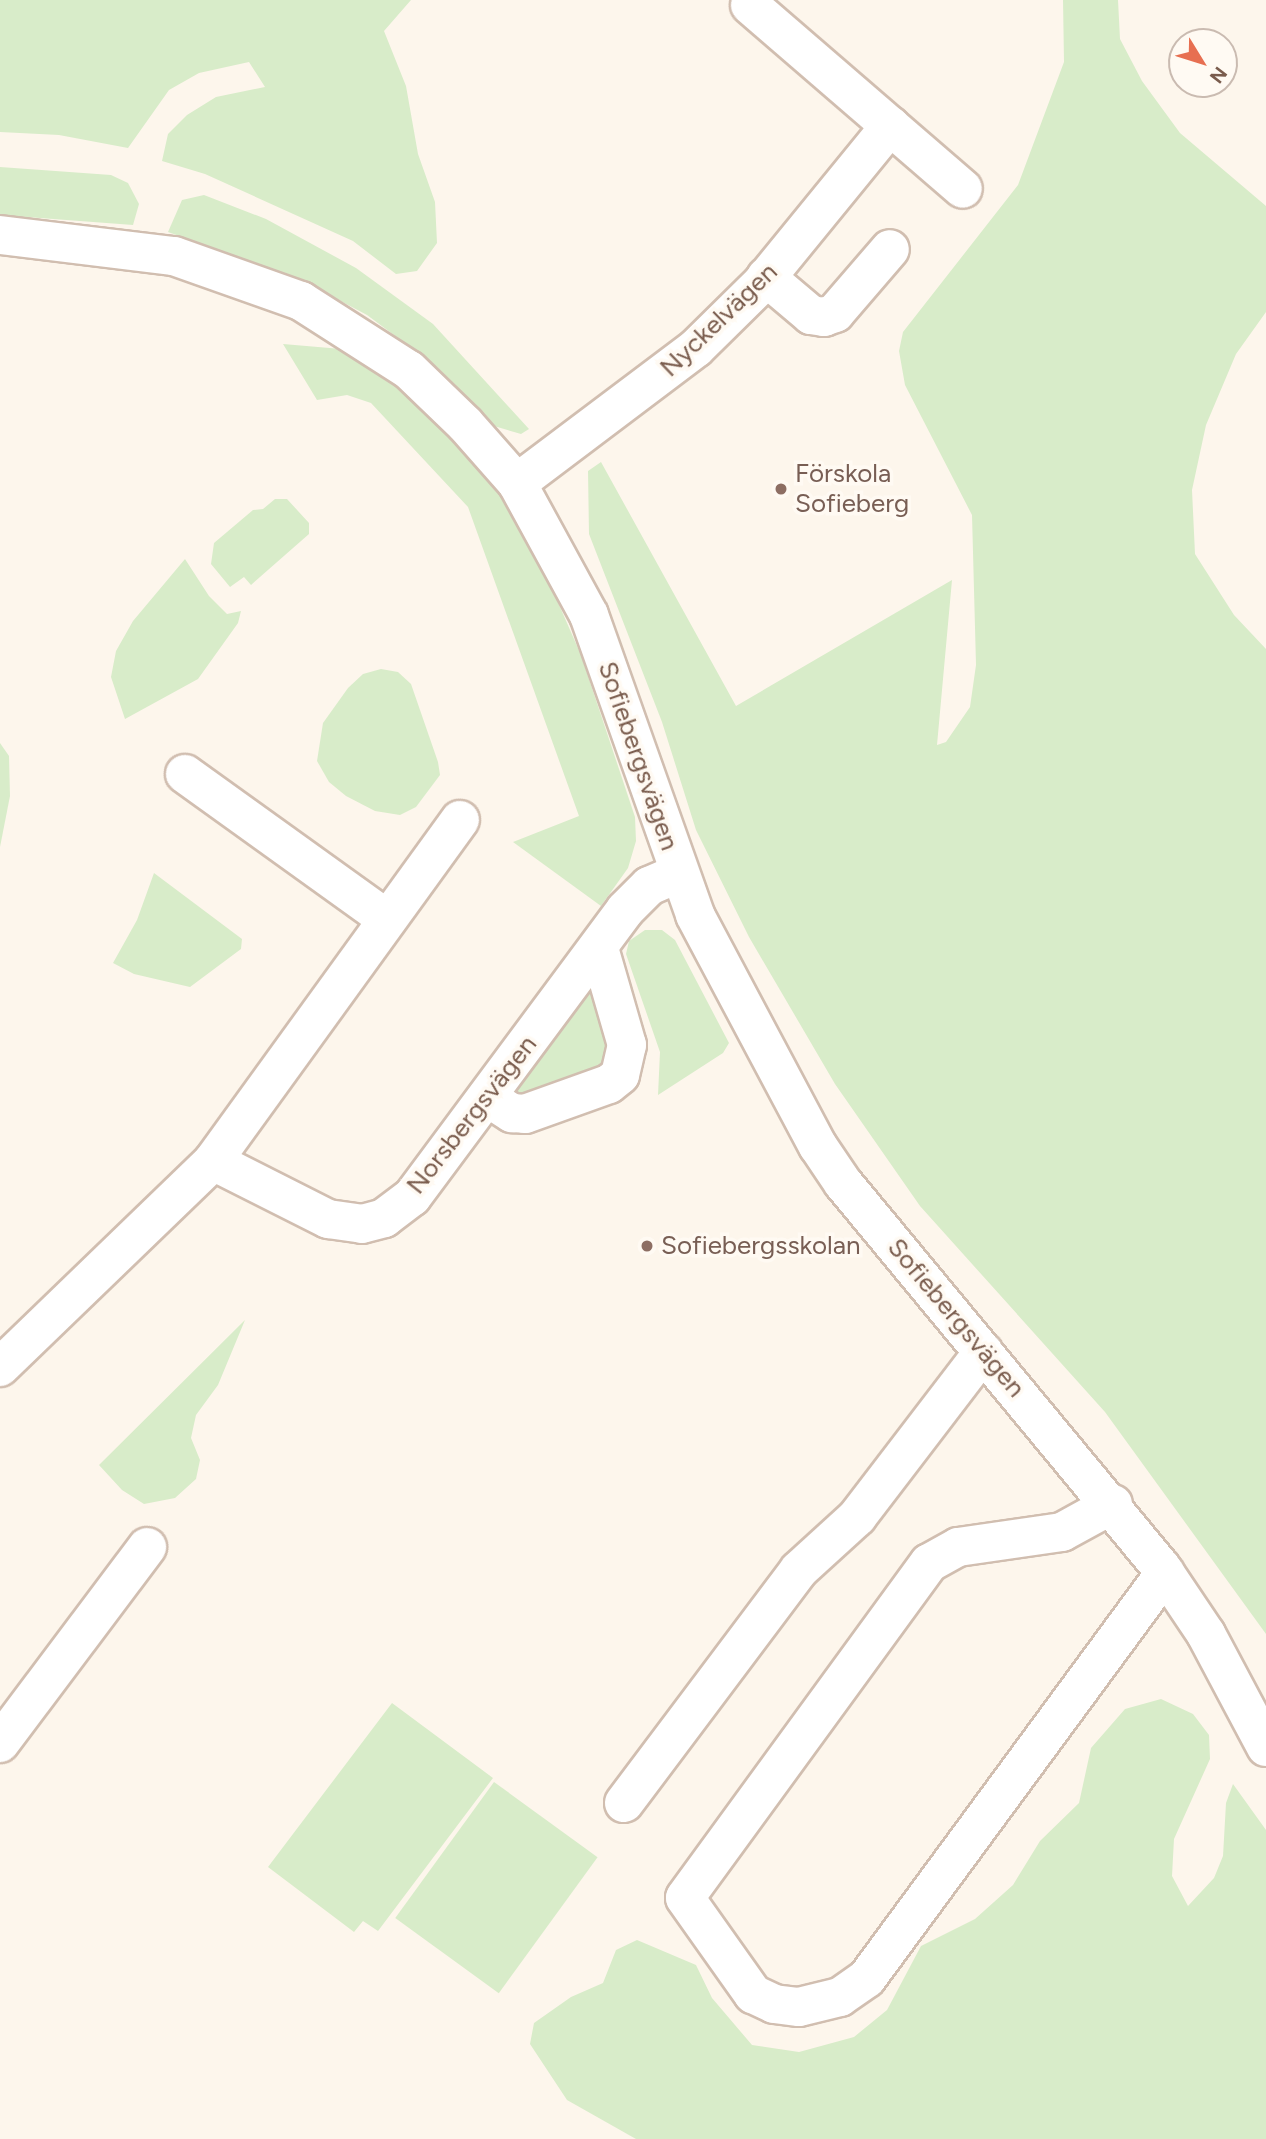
<!DOCTYPE html>
<html>
<head>
<meta charset="utf-8">
<style>
  body { margin:0 }
  #map { position:relative; width:1266px; height:2139px; overflow:hidden; background:#fdf6ec; font-family:Figtree,sans-serif }
  div>[style] { position:absolute }
  .green>* { inset:0; background:#d8ecc9; transform-origin:0 0 }
  .roads { filter:drop-shadow(2px 0 #d1beb0) drop-shadow(-2px 0 #d1beb0) drop-shadow(0 2px #d1beb0) drop-shadow(0 -2px #d1beb0) }
  .minor>* { height:38px; margin:-19px; padding:0 19px; transform-origin:19px; border-radius:19px; background:#fff }
  .dots>* { width:19px; height:19px; translate:-50% -50%; box-sizing:border-box; border:4px solid #fffaf3; border-radius:50% }
  span { translate:-50% -50%; white-space:nowrap; text-align:center; line-height:1.15; -webkit-text-stroke:7px #fffaf3; paint-order:stroke }
  .street-label { font-size:26px; color:#7a5c4d }
  .education-label { font-size:26px; color:#785e54 }
  .left { translate:0 -50%; text-align:left }
  .north { position:absolute; left:1168px; top:28px; width:70px; height:70px; box-sizing:border-box; background:#fffaf3; border:2px solid #cabbb1; border-radius:50%; rotate:128deg; font-size:19px; font-weight:700; line-height:28px; text-align:center; color:#7a5c4d }
  .north::after { content:''; display:block; margin:auto; width:24px; height:32px; background:#e76f51; clip-path:polygon(50% 0,100% 100%,50% 72%,0 100%) }
</style>
</head>
<body>
<div id="map">
  <div class="green">
    <div style="clip-path:polygon(0 0,411px 0,384px 31px,406px 86px,418px 154px,435px 202px,437px 243px,417px 271px,396px 274px,353px 241px,205px 174px,162px 161px,168px 134px,187px 115px,216px 97px,265px 87px,249px 62px,199px 73px,169px 90px,128px 148px,59px 135px,0 132px)"></div>
    <div style="clip-path:polygon(1063px 0,1118px 0,1120px 39px,1142px 81px,1180px 133px,1266px 206px,1266px 312px,1236px 354px,1206px 425px,1192px 490px,1195px 554px,1234px 615px,1266px 649px,1266px 1634px,1105px 1412px,920px 1206px,835px 1084px,749px 937px,696px 830px,662px 722px,589px 534px,588px 471px,601px 462px,736px 706px,952px 580px,937px 745px,946px 742px,970px 707px,976px 665px,972px 515px,905px 385px,899px 351px,903px 332px,1018px 185px,1064px 62px)"></div>
    <div style="clip-path:polygon(0 167px,111px 175px,128px 183px,139px 204px,133px 225px,0 215px)"></div>
    <div style="clip-path:polygon(204px 195px,266px 219px,356px 268px,433px 324px,529px 429px,521px 434px,494px 426px,437px 367px,367px 315px,299px 279px,168px 232px,182px 200px)"></div>
    <div style="clip-path:polygon(283px 344px,353px 350px,423px 406px,492px 480px,539px 559px,581px 655px,635px 817px,636px 841px,628px 868px,601px 906px,513px 842px,579px 816px,468px 507px,371px 403px,347px 395px,317px 400px)"></div>
    <div style="clip-path:polygon(275px 499px,287px 499px,309px 523px,309px 534px,251px 585px,244px 577px,230px 587px,211px 564px,214px 543px,253px 510px,263px 509px)"></div>
    <div style="clip-path:polygon(185px 559px,209px 596px,227px 614px,241px 611px,238px 623px,198px 679px,125px 719px,111px 677px,116px 651px,133px 621px)"></div>
    <div style="clip-path:polygon(381px 669px,398px 672px,411px 684px,438px 762px,440px 775px,416px 807px,400px 815px,375px 811px,346px 796px,329px 782px,317px 761px,323px 723px,348px 688px,363px 674px)"></div>
    <div style="clip-path:polygon(0 743px,9px 756px,10px 796px,0 847px)"></div>
    <div style="clip-path:polygon(154px 873px,242px 939px,241px 949px,190px 987px,134px 974px,113px 963px,137px 920px)"></div>
    <div style="clip-path:polygon(645px 930px,662px 930px,675px 940px,729px 1043px,723px 1053px,658px 1095px,660px 1052px,626px 954px,629px 941px)"></div>
    <div style="clip-path:polygon(583px 987px,599px 988px,610px 1063px,531px 1100px,514px 1094px,513px 1080px)"></div>
    <div style="clip-path:polygon(245px 1320px,218px 1385px,196px 1415px,191px 1438px,200px 1460px,196px 1479px,175px 1498px,144px 1504px,122px 1490px,99px 1465px)"></div>
    <div style="clip-path:polygon(1161px 1699px,1193px 1714px,1209px 1735px,1210px 1759px,1174px 1839px,1172px 1876px,1188px 1906px,1214px 1878px,1223px 1856px,1226px 1803px,1233px 1784px,1266px 1830px,1266px 2139px,636px 2139px,567px 2100px,530px 2044px,534px 2023px,571px 1997px,603px 1983px,616px 1950px,637px 1940px,696px 1965px,712px 1998px,752px 2045px,799px 2052px,854px 2037px,887px 2010px,921px 1946px,975px 1919px,1013px 1885px,1040px 1841px,1079px 1803px,1091px 1748px,1125px 1709px)"></div>
    <div style="clip-path:polygon(392px 1703px,493px 1778px,378px 1931px,363px 1921px,354px 1932px,268px 1867px)"></div>
    <div style="left:494px;top:1782px;width:128px;height:168px;rotate:36deg"></div>
  </div>
  <div class="roads">
    <div class="minor">
      <div style="left:750px;top:5px;width:281px;rotate:40.8deg"></div>
      <div style="left:0;top:235px;width:175px;rotate:6.9deg"></div>
      <div style="left:174px;top:256px;width:135px;rotate:19.5deg"></div>
      <div style="left:301px;top:301px;width:128px;rotate:32.6deg"></div>
      <div style="left:409px;top:370px;width:78px;rotate:44deg"></div>
      <div style="left:465px;top:424px;width:79px;rotate:48.6deg"></div>
      <div style="left:517px;top:483px;width:150px;rotate:61.4deg"></div>
      <div style="left:589px;top:615px;width:318px;rotate:70.5deg"></div>
      <div style="left:695px;top:915px;width:262px;rotate:62deg"></div>
      <div style="left:818px;top:1146px;width:45px;rotate:56deg"></div>
      <div style="left:843px;top:1183px;width:499px;rotate:50.4deg"></div>
      <div style="left:1161px;top:1567px;width:81px;rotate:56.1deg"></div>
      <div style="left:1206px;top:1634px;width:128px;rotate:62deg"></div>
      <div style="left:766px;top:277px;width:59px;rotate:40.2deg"></div>
      <div style="left:811px;top:315px;width:13px;rotate:9deg"></div>
      <div style="left:824px;top:317px;width:12px;rotate:-20deg"></div>
      <div style="left:835px;top:313px;width:84px;rotate:-49.3deg"></div>
      <div style="left:517px;top:483px;width:224px;rotate:-37deg"></div>
      <div style="left:696px;top:348px;width:93px;rotate:-44.6deg"></div>
      <div style="left:762px;top:283px;width:203px;rotate:-50.8deg"></div>
      <div style="left:185px;top:774px;width:249px;rotate:35.7deg"></div>
      <div style="left:487px;top:1097px;width:30px;rotate:33deg"></div>
      <div style="left:512px;top:1113px;width:13px;rotate:4deg"></div>
      <div style="left:525px;top:1114px;width:89px;rotate:-19.7deg"></div>
      <div style="left:609px;top:1084px;width:14px;rotate:-39deg"></div>
      <div style="left:620px;top:1075px;width:31px;rotate:-77deg"></div>
      <div style="left:627px;top:1045px;width:101px;rotate:-106.1deg"></div>
      <div style="left:213px;top:1161px;width:129px;rotate:26.8deg"></div>
      <div style="left:328px;top:1219px;width:34px;rotate:8deg"></div>
      <div style="left:362px;top:1224px;width:23px;rotate:-15deg"></div>
      <div style="left:384px;top:1218px;width:35px;rotate:-37deg"></div>
      <div style="left:412px;top:1197px;width:357px;rotate:-53.4deg"></div>
      <div style="left:625px;top:910px;width:34px;rotate:-45deg"></div>
      <div style="left:649px;top:886px;width:33px;rotate:-23deg"></div>
      <div style="left:0;top:1367px;width:296px;rotate:-44deg"></div>
      <div style="left:213px;top:1161px;width:421px;rotate:-54.1deg"></div>
      <div style="left:1113px;top:1504px;width:58px;rotate:151.2deg"></div>
      <div style="left:1062px;top:1532px;width:105px;rotate:171.8deg"></div>
      <div style="left:958px;top:1547px;width:33px;rotate:151deg"></div>
      <div style="left:929px;top:1563px;width:414px;rotate:126.1deg"></div>
      <div style="left:685px;top:1898px;width:118px;rotate:54.7deg"></div>
      <div style="left:753px;top:1994px;width:23px;rotate:25deg"></div>
      <div style="left:774px;top:2004px;width:25px;rotate:7deg"></div>
      <div style="left:799px;top:2007px;width:42px;rotate:-13.7deg"></div>
      <div style="left:840px;top:1997px;width:33px;rotate:-35deg"></div>
      <div style="left:867px;top:1978px;width:503px;rotate:-53.65deg"></div>
      <div style="left:0;top:1743px;width:245px;rotate:-53.1deg"></div>
      <div style="left:624px;top:1803px;width:291px;rotate:-53.1deg"></div>
      <div style="left:799px;top:1570px;width:79px;rotate:-42.4deg"></div>
      <div style="left:857px;top:1517px;width:208px;rotate:-52.6deg"></div>
    </div>
  </div>
  <div class="dots">
    <div style="left:781px;top:489px;background:#8d6e63"></div>
    <div style="left:647px;top:1246px;background:#8d6e63"></div>
  </div>
  <div class="street-label">
    <span style="left:719px;top:320px;rotate:-44deg">Nyckelvägen</span>
    <span style="left:638px;top:756px;rotate:71deg">Sofiebergsvägen</span>
    <span style="left:472px;top:1115px;rotate:-52deg">Norsbergsvägen</span>
    <span style="left:956px;top:1318px;rotate:50deg">Sofiebergsvägen</span>
  </div>
  <div class="education-label">
    <span class="left" style="left:795px;top:489px">Förskola<br>Sofieberg</span>
    <span class="left" style="left:661px;top:1246px">Sofiebergsskolan</span>
  </div>
  <div class="north">N</div>
</div>
</body>
</html>
